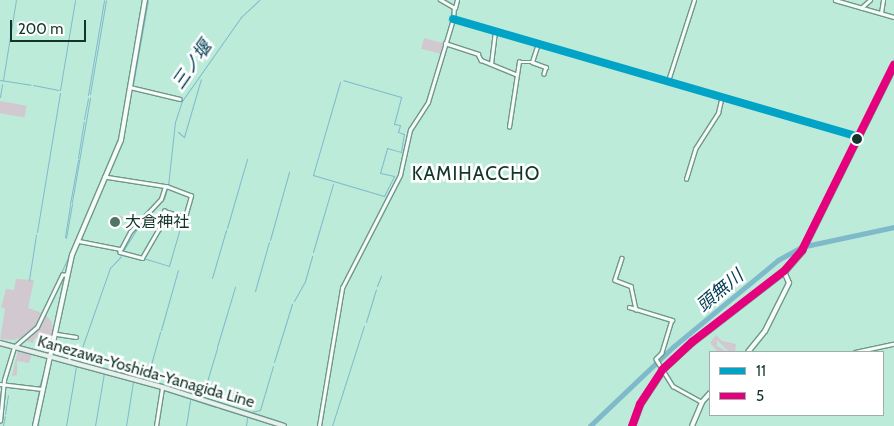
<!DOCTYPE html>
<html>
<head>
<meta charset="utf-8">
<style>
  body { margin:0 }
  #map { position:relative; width:894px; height:426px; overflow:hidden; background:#bdebda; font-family:Cabin,"Noto Sans JP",sans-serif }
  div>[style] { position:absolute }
  .green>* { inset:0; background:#d2c8cf; transform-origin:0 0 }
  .stream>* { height:1px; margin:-0.5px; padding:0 0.5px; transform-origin:0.5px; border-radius:0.5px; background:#7fbacb }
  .river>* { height:4.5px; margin:-2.25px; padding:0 2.25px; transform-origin:2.25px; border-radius:2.25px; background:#7fbacb }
  .roads { filter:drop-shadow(1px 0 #70978a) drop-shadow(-1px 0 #70978a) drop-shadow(0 1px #70978a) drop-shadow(0 -1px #70978a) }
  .minor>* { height:2.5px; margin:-1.25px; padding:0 1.25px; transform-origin:1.25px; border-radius:1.25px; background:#f5fcf9 }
  .tertiary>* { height:4px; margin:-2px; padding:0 2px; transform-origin:2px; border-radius:2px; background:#f5fcf9 }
  .secondary>* { height:4px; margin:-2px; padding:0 2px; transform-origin:2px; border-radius:2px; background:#e6f0ed }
  .primary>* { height:5px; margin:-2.5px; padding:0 2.5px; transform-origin:2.5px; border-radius:2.5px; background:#d7e4e0 }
  .bus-1>* { height:8px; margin:-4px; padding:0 4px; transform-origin:4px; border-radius:4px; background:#01a3c6 }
  .bus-2>* { height:8px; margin:-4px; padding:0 4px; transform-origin:4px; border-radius:4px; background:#e5007d }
  .dots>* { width:14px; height:14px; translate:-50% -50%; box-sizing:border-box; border:2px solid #fff; border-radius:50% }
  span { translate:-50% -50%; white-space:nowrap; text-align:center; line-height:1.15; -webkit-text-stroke:5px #fff; paint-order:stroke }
  .poi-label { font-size:16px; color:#13362b }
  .left { translate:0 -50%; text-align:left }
  .street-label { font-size:16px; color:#13362b }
  .water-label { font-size:18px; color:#023d53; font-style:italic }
  .quarter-label { font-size:19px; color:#13362b; letter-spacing:1px }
  .legend { position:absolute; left:709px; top:351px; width:175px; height:65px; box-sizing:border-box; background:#fff; border:1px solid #a1afaa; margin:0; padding:6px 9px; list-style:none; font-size:15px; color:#13362b }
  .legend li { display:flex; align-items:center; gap:10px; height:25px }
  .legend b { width:25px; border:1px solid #a1afaa }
  .scale { position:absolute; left:10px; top:20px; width:76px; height:22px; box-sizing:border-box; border:2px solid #13362b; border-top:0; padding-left:6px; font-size:15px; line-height:18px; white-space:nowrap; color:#13362b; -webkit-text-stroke:4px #fff; paint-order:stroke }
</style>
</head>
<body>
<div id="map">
  <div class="green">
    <div style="left:424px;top:38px;width:20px;height:11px;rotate:15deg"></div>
    <div style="left:0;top:101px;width:27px;height:12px;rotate:10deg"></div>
    <div style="clip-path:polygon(113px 214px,123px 217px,121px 226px,110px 227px)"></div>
    <div style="clip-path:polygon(16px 279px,34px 280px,28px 308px,43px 313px,36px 326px,24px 337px,14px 340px,0 339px,5px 309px,1px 307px,6px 289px,14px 290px)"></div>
    <div style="clip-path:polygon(45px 314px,52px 322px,52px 326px,57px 327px,51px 345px,46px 343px,40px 346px,40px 341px,43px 341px,35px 338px,33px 343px,27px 341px)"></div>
    <div style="clip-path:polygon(716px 335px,722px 341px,736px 344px,735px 352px,729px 352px,717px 340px,717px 346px,728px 352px,718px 352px,710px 343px)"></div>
    <div style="clip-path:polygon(18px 350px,32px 354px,29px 363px,17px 361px,17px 375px,12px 376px)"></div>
  </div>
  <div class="stream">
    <div style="left:0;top:80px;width:31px;rotate:9deg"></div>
    <div style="left:3px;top:80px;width:81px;rotate:-80.8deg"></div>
    <div style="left:340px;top:82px;width:97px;rotate:106.2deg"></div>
    <div style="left:313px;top:175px;width:74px;rotate:16.5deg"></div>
    <div style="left:384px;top:196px;width:22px;rotate:-63deg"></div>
    <div style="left:394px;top:176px;width:14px;rotate:-168deg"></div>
    <div style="left:380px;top:173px;width:26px;rotate:-74deg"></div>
    <div style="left:387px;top:148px;width:15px;rotate:16deg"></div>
    <div style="left:401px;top:152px;width:18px;rotate:-81deg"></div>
    <div style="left:404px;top:134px;width:6px;rotate:-162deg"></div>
    <div style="left:398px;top:132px;width:7px;rotate:-74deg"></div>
    <div style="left:400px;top:125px;width:6px;rotate:-171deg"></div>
    <div style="left:394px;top:124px;width:28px;rotate:-75deg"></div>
    <div style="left:401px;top:97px;width:60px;rotate:-163.7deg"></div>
    <div style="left:33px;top:85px;width:26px;rotate:11deg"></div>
    <div style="left:133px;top:85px;width:86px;rotate:-80deg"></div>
    <div style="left:60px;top:90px;width:91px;rotate:-80.5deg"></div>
    <div style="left:90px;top:94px;width:95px;rotate:-80.3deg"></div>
    <div style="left:88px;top:95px;width:96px;rotate:-80.4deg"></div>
    <div style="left:0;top:97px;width:13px;rotate:-81deg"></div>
    <div style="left:126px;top:101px;width:102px;rotate:-81deg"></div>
    <div style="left:84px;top:119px;width:21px;rotate:-79deg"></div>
    <div style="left:178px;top:132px;width:8px;rotate:40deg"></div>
    <div style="left:184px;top:137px;width:60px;rotate:-73.7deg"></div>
    <div style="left:78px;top:158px;width:37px;rotate:-81deg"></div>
    <div style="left:168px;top:186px;width:64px;rotate:-83.8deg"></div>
    <div style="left:175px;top:122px;width:22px;rotate:-72deg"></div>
    <div style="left:182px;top:101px;width:103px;rotate:-54.9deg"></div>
    <div style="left:241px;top:17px;width:25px;rotate:-43deg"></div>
    <div style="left:72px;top:202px;width:106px;rotate:-80.2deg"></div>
    <div style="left:92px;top:202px;width:77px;rotate:-67.8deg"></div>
    <div style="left:70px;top:204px;width:45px;rotate:-79.7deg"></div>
    <div style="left:157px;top:205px;width:9px;rotate:-41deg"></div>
    <div style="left:164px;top:199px;width:10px;rotate:-73deg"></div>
    <div style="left:227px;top:228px;width:72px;rotate:-73.8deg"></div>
    <div style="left:37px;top:232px;width:141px;rotate:-80.6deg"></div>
    <div style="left:65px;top:237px;width:32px;rotate:-81deg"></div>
    <div style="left:66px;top:238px;width:35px;rotate:-80deg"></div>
    <div style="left:76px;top:239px;width:30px;rotate:-66deg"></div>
    <div style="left:270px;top:240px;width:71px;rotate:-74.4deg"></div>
    <div style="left:123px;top:251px;width:39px;rotate:-58deg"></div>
    <div style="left:313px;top:252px;width:71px;rotate:-73.6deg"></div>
    <div style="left:143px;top:258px;width:27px;rotate:17deg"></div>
    <div style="left:169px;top:266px;width:47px;rotate:-73.9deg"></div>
    <div style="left:212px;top:278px;width:50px;rotate:-73.7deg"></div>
    <div style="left:29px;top:280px;width:46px;rotate:-81.2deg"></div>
    <div style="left:56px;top:284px;width:46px;rotate:-65.7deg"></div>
    <div style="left:377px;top:286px;width:11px;rotate:-68deg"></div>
    <div style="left:255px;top:291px;width:51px;rotate:-74.1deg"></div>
    <div style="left:294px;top:301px;width:23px;rotate:-61deg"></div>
    <div style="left:305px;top:281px;width:26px;rotate:-74deg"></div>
    <div style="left:366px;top:322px;width:34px;rotate:-73deg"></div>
    <div style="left:161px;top:330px;width:62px;rotate:-74.2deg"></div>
    <div style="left:217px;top:347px;width:63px;rotate:-73.3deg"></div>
    <div style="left:77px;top:362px;width:100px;rotate:-70.7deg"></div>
    <div style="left:110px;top:268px;width:16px;rotate:-47deg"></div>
    <div style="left:274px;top:362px;width:61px;rotate:-72.8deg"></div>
    <div style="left:90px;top:364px;width:28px;rotate:15deg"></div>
    <div style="left:120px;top:372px;width:55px;rotate:15.8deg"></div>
    <div style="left:147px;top:379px;width:49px;rotate:-74.5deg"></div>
    <div style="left:133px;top:381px;width:26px;rotate:16deg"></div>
    <div style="left:39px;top:387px;width:21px;rotate:-73deg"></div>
    <div style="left:176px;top:388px;width:56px;rotate:17.8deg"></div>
    <div style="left:164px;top:390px;width:54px;rotate:18.4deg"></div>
    <div style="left:203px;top:395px;width:49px;rotate:-73.4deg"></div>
    <div style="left:161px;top:406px;width:15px;rotate:-82deg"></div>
    <div style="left:232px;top:406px;width:49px;rotate:17.7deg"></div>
    <div style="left:219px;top:408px;width:58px;rotate:17.2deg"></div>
    <div style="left:251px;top:412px;width:9px;rotate:-13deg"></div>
    <div style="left:260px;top:410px;width:46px;rotate:-73.5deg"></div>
    <div style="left:5px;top:414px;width:19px;rotate:-81deg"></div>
    <div style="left:34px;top:416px;width:26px;rotate:-79deg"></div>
    <div style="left:157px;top:425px;width:17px;rotate:-80deg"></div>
    <div style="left:3px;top:426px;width:10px;rotate:-79deg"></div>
    <div style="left:33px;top:426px;width:5px;rotate:-79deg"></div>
    <div style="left:38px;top:426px;width:12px;rotate:-85deg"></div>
    <div style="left:66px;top:426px;width:61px;rotate:-80.5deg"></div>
    <div style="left:95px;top:426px;width:54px;rotate:-80.4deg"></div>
    <div style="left:126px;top:426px;width:45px;rotate:-81deg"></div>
    <div style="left:155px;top:426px;width:14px;rotate:-82deg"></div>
    <div style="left:186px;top:426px;width:26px;rotate:-81deg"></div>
    <div style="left:246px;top:426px;width:8px;rotate:-83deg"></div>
    <div style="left:332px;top:426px;width:105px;rotate:-72.3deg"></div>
  </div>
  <div class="river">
    <div style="left:590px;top:426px;width:115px;rotate:-43.6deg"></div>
    <div style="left:673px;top:347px;width:136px;rotate:-39.6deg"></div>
    <div style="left:778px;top:260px;width:26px;rotate:-29deg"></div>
    <div style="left:801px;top:247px;width:95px;rotate:-12.1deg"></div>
  </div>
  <div class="roads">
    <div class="minor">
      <div style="left:835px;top:0;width:61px;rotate:16.1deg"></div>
      <div style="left:455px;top:8px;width:8px;rotate:-76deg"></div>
      <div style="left:861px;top:8px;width:12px;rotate:-42deg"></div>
      <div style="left:881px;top:13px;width:13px;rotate:-81deg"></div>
      <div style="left:453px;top:19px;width:422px;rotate:16.1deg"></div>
      <div style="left:445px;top:43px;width:35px;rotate:18deg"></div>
      <div style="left:478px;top:54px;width:7px;rotate:63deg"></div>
      <div style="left:481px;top:60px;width:37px;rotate:22deg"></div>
      <div style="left:532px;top:62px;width:15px;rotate:20deg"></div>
      <div style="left:546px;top:67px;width:7px;rotate:106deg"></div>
      <div style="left:491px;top:64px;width:33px;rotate:-83deg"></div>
      <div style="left:668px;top:81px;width:85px;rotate:-72.2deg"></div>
      <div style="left:130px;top:87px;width:51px;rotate:13.5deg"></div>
      <div style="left:509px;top:127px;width:66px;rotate:-81.3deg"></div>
      <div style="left:519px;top:62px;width:13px"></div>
      <div style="left:532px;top:62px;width:19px;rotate:-72deg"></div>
      <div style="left:686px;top:179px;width:31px;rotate:-73deg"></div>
      <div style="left:695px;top:149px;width:43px;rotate:-57.4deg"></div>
      <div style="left:718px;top:113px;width:17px;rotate:-77deg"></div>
      <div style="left:79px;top:241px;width:42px;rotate:11deg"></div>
      <div style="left:120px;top:249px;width:3px;rotate:90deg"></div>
      <div style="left:120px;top:252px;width:23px;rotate:15deg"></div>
      <div style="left:142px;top:258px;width:34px;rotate:-60deg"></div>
      <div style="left:159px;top:229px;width:19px;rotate:-74deg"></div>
      <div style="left:164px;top:211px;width:22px;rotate:16deg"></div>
      <div style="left:185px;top:217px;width:22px;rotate:-74deg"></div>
      <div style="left:191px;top:196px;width:25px;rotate:-159deg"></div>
      <div style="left:168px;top:187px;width:64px;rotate:-171deg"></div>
      <div style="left:121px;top:249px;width:19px;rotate:-62deg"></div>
      <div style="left:130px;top:232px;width:45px;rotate:-46.8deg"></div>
      <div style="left:161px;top:199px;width:13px;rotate:-72deg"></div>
      <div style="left:622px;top:258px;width:23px;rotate:108deg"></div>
      <div style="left:615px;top:280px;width:17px;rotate:21deg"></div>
      <div style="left:631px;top:286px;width:24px;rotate:78deg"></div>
      <div style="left:636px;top:309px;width:38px;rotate:17deg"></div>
      <div style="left:672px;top:320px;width:34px;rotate:107deg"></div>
      <div style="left:662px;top:353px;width:8px;rotate:135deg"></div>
      <div style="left:656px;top:359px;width:32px;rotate:58deg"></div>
      <div style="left:673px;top:386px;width:33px;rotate:29deg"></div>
      <div style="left:629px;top:307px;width:7px;rotate:16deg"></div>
      <div style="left:57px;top:334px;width:19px;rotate:9deg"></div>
      <div style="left:855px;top:352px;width:40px;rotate:-12deg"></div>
      <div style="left:0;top:384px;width:42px;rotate:6.8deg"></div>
      <div style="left:0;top:421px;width:41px;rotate:-84.4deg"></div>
      <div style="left:4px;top:380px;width:34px;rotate:-73deg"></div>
      <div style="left:14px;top:347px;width:30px;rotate:-41deg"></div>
      <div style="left:37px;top:327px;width:58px;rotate:-64.3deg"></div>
      <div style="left:62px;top:275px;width:5px;rotate:-11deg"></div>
      <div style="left:156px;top:426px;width:39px;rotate:-81deg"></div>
      <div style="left:319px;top:426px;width:140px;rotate:-80.5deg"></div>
      <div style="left:342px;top:288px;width:127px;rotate:-62.8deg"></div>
      <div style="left:400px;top:175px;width:46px;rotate:-77.5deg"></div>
      <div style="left:410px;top:130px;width:33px;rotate:-57deg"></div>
      <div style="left:428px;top:102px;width:87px;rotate:-73.2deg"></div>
      <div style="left:453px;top:19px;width:11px;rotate:-85deg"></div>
      <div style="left:454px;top:8px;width:16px;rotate:-150deg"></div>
    </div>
    <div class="tertiary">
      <div style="left:748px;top:352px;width:27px;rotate:-51deg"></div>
      <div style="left:765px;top:331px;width:54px;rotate:-63.4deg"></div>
      <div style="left:789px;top:283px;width:13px;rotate:-113deg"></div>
      <div style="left:35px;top:426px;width:175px;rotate:-77.8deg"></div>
      <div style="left:72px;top:255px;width:125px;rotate:-66.9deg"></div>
      <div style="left:121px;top:140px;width:142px;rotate:-80.3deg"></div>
      <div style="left:692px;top:426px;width:26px;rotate:-67deg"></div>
      <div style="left:702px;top:402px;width:12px;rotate:-48deg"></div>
    </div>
    <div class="secondary">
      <div style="left:0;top:343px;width:168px;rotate:15.2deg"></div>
      <div style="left:162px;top:387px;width:128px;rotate:17.7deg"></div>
    </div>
    <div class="primary">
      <div style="left:632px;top:426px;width:23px;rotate:-70deg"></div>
      <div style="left:640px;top:404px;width:42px;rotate:-56.7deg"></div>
      <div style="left:663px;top:369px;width:40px;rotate:-43deg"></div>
      <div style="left:692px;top:342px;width:116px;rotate:-37.7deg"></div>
      <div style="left:784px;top:271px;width:28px;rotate:-49deg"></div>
      <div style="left:802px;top:250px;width:207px;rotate:-63.6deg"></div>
    </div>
  </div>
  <div class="bus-1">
    <div style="left:453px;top:19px;width:423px;rotate:16.2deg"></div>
  </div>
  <div class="bus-2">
    <div style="left:632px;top:426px;width:23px;rotate:-70deg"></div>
    <div style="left:640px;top:404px;width:42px;rotate:-56.7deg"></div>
    <div style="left:663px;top:369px;width:40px;rotate:-43deg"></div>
    <div style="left:692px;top:342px;width:116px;rotate:-37.7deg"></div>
    <div style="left:784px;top:271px;width:28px;rotate:-49deg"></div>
    <div style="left:802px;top:250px;width:207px;rotate:-63.6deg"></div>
  </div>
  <div class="dots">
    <div style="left:857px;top:139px;background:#13362b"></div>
    <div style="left:115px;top:222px;background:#4e7568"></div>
  </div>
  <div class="poi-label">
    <span class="left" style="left:125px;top:222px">大倉神社</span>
  </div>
  <div class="street-label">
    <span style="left:146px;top:372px;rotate:16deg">Kanezawa-Yoshida-Yanagida Line</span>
  </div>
  <div class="water-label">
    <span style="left:192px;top:65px;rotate:-55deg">三ノ堰</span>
    <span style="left:720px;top:291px;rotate:-40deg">頭無川</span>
  </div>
  <div class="quarter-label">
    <span style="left:476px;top:174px">KAMIHACCHO</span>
  </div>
  <ul class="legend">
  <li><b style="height:6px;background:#01a3c6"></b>11</li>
  <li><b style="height:6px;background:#e5007d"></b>5</li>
  </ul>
  <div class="scale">200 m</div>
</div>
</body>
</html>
